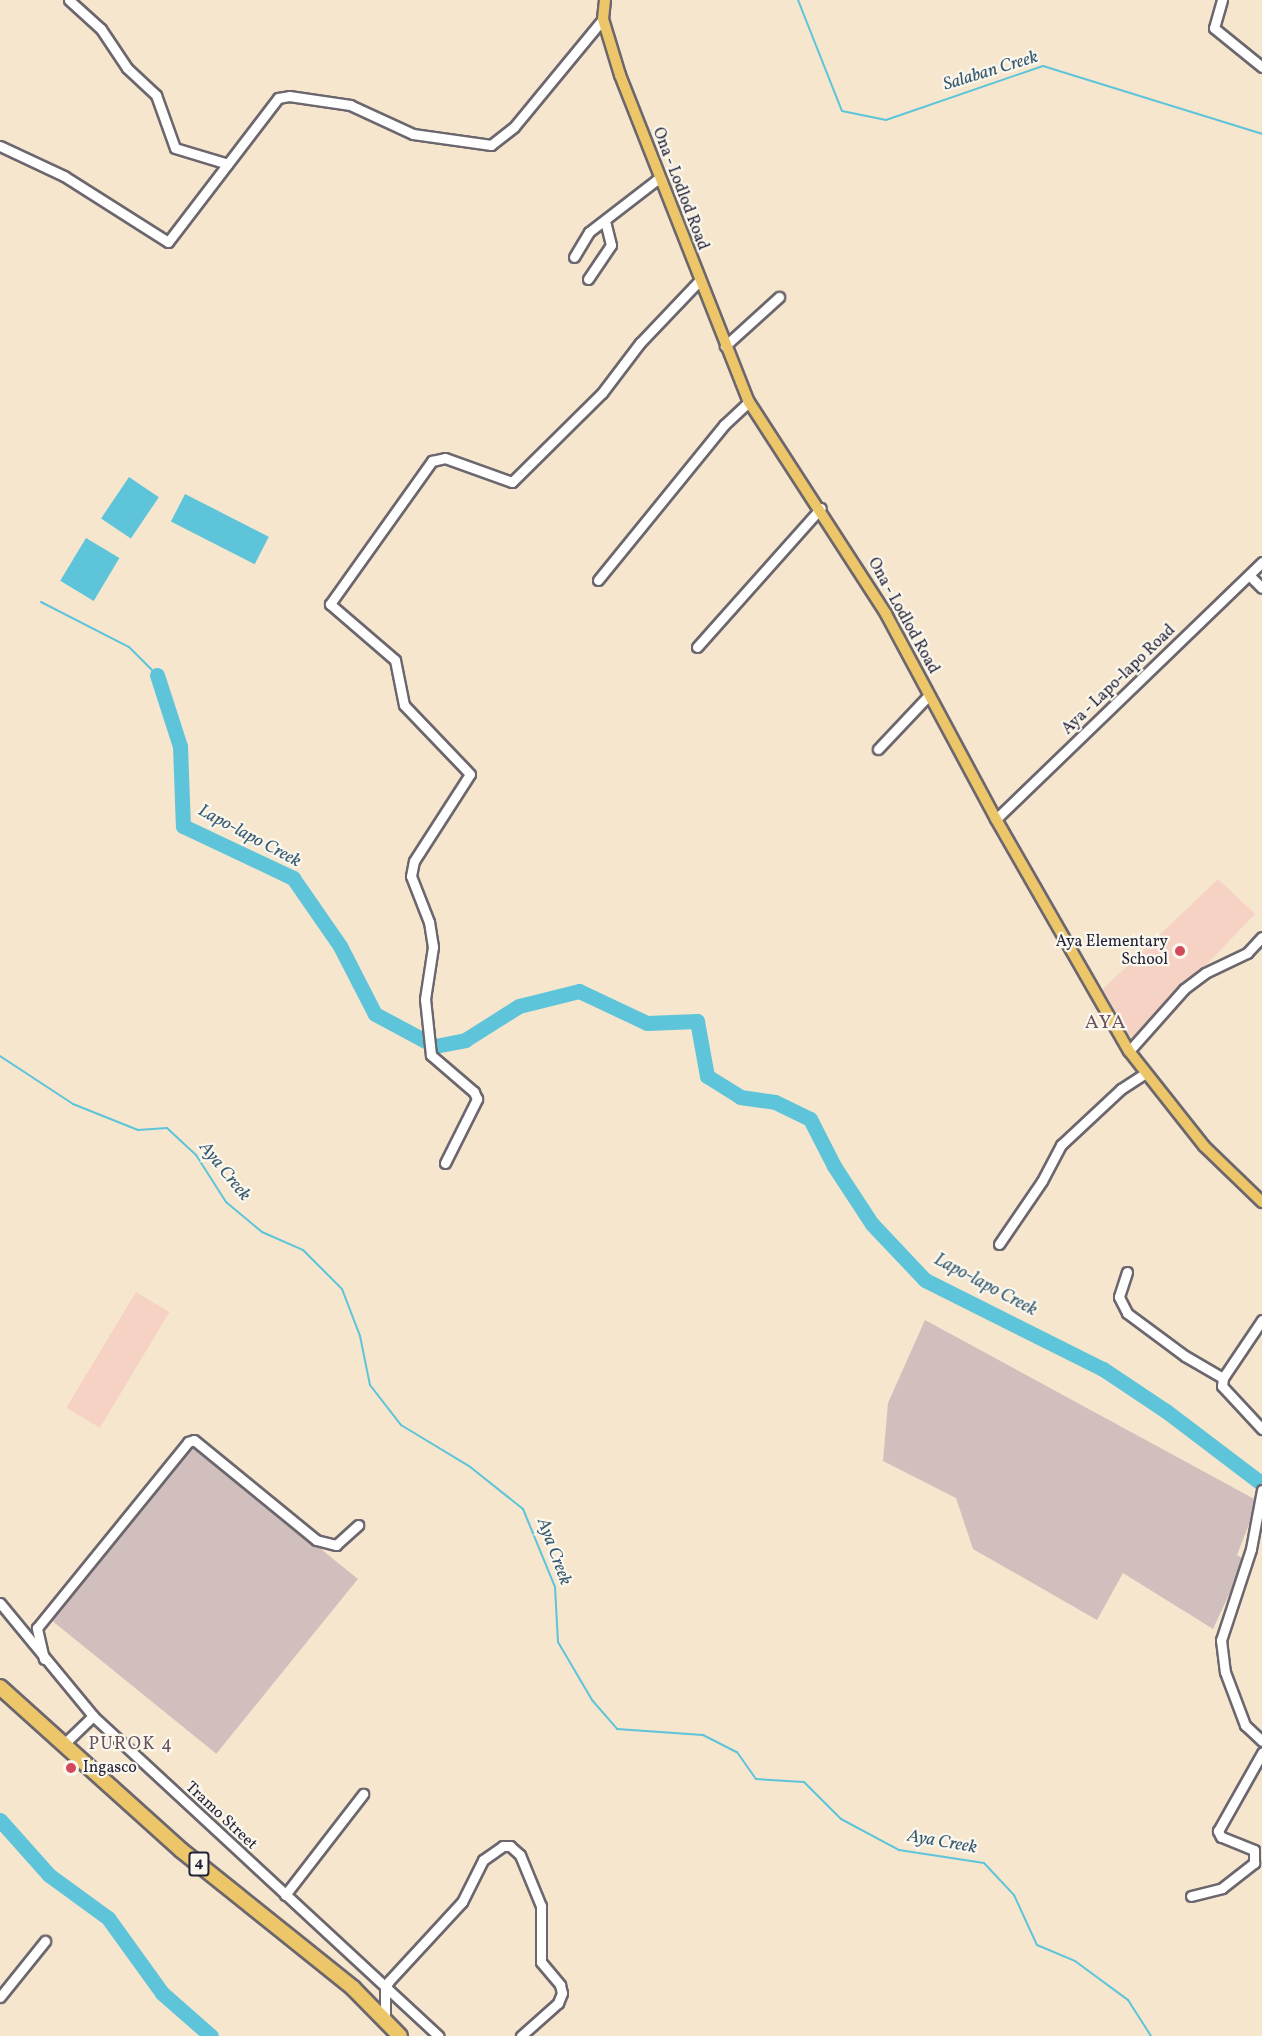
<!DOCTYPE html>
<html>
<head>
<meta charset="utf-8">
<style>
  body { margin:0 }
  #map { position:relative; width:1262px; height:2036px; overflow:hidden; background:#f6e6ce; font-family:Vollkorn,serif }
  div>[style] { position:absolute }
  .built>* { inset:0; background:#f6d2c4; transform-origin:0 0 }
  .industrial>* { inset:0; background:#d1bfbe; transform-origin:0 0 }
  .water>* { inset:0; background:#5dc4da; transform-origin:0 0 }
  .stream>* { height:2px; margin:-1px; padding:0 1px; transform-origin:1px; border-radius:1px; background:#5dc4da }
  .river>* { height:15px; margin:-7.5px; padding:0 7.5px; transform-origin:7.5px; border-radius:7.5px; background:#5dc4da }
  .roads { filter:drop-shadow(2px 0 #6c676e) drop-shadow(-2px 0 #6c676e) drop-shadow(0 2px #6c676e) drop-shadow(0 -2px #6c676e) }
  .minor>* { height:9px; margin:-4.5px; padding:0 4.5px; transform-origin:4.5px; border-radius:4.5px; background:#fff }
  .major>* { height:10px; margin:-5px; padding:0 5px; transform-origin:5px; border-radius:5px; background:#ecc669 }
  .highway>* { height:14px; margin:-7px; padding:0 7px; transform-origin:7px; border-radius:7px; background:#ecc669 }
  .dots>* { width:16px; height:16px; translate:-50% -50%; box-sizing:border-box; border:3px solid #fbf7ec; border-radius:50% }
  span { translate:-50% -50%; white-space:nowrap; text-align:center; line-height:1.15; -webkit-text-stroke:4.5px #fbf7ec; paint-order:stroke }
  .shield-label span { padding:2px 4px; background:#fbf7ec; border:2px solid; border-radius:4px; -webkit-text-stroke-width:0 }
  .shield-label { font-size:15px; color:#22223b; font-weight:700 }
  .street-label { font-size:16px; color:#22223b }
  .poi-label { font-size:16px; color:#22223b }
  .right { translate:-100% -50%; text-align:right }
  .left { translate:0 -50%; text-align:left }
  .water-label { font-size:18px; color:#375b73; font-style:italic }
  .neighbourhood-label { font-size:18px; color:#68535e; letter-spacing:1.5px }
  .quarter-label { font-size:20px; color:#68535e; letter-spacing:1.5px }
</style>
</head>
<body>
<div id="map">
  <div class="built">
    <div style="clip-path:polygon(1218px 879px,1255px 914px,1133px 1041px,1103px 989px)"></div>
    <div style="left:136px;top:1292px;width:39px;height:135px;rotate:31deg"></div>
  </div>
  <div class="industrial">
    <div style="clip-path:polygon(925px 1320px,1258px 1501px,1237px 1555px,1245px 1560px,1213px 1629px,1123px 1573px,1097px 1620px,973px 1549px,956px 1498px,883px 1461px,888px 1403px)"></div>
    <div style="left:190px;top:1443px;width:216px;height:225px;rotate:39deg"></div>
  </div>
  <div class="water">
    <div style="left:129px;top:477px;width:36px;height:50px;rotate:34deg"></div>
    <div style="left:185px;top:494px;width:94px;height:31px;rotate:27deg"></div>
    <div style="left:86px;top:538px;width:39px;height:50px;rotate:31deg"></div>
  </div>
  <div class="stream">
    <div style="left:798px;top:0;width:119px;rotate:68.4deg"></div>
    <div style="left:842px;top:111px;width:45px;rotate:11.6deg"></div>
    <div style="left:886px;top:120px;width:166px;rotate:-19deg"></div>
    <div style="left:1043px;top:66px;width:229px;rotate:17.2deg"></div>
    <div style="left:41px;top:602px;width:99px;rotate:27.1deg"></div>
    <div style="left:129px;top:647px;width:40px;rotate:45deg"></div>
    <div style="left:0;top:1056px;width:87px;rotate:33.3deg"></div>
    <div style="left:73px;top:1104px;width:70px;rotate:21.8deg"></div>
    <div style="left:138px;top:1130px;width:29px;rotate:-4deg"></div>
    <div style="left:167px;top:1128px;width:40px;rotate:43deg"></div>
    <div style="left:196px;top:1155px;width:56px;rotate:57.4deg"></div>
    <div style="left:226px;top:1202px;width:47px;rotate:39.8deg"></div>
    <div style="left:262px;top:1232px;width:45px;rotate:23.7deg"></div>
    <div style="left:303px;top:1250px;width:55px;rotate:45deg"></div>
    <div style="left:342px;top:1289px;width:50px;rotate:69deg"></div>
    <div style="left:360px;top:1336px;width:50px;rotate:78.5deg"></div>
    <div style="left:370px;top:1385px;width:51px;rotate:52.2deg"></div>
    <div style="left:401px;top:1425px;width:79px;rotate:31.1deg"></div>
    <div style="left:469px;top:1466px;width:69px;rotate:38.5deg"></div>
    <div style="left:523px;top:1509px;width:84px;rotate:67.7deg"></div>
    <div style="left:555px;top:1587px;width:55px;rotate:86.9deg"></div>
    <div style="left:558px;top:1642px;width:67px;rotate:59.6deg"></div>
    <div style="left:592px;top:1700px;width:38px;rotate:49deg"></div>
    <div style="left:617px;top:1729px;width:86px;rotate:4deg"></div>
    <div style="left:703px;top:1735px;width:38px;rotate:27deg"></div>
    <div style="left:737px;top:1752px;width:33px;rotate:55deg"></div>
    <div style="left:756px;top:1779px;width:48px;rotate:3.6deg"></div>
    <div style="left:804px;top:1782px;width:52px;rotate:45deg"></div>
    <div style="left:841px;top:1819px;width:66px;rotate:28.1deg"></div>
    <div style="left:899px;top:1850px;width:86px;rotate:8.7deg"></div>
    <div style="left:984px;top:1863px;width:44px;rotate:46.8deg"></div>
    <div style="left:1014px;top:1895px;width:55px;rotate:65.3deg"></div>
    <div style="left:1037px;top:1945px;width:41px;rotate:22.8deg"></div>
    <div style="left:1075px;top:1961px;width:66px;rotate:36.3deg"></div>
    <div style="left:1128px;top:2000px;width:43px;rotate:57.4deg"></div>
  </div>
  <div class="river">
    <div style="left:157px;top:675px;width:75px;rotate:72.1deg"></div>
    <div style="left:180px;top:746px;width:80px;rotate:87.9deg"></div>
    <div style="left:183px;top:826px;width:122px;rotate:25.3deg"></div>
    <div style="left:293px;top:878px;width:83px;rotate:55.3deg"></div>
    <div style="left:340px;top:946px;width:76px;rotate:62.8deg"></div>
    <div style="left:375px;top:1014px;width:68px;rotate:28.1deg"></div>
    <div style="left:435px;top:1046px;width:31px;rotate:-11deg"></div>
    <div style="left:465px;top:1040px;width:64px;rotate:-32.2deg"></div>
    <div style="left:519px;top:1006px;width:62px;rotate:-14deg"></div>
    <div style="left:579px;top:991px;width:75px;rotate:25.2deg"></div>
    <div style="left:647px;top:1023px;width:50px;rotate:-2.3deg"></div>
    <div style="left:697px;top:1021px;width:56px;rotate:79.7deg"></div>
    <div style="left:707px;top:1076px;width:39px;rotate:32deg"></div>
    <div style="left:740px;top:1097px;width:35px;rotate:8deg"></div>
    <div style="left:775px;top:1102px;width:39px;rotate:26deg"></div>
    <div style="left:810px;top:1119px;width:53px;rotate:62.9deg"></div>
    <div style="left:834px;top:1166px;width:69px;rotate:56.8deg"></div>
    <div style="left:872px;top:1224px;width:77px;rotate:46.6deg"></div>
    <div style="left:925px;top:1280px;width:199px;rotate:26.6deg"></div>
    <div style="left:1103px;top:1369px;width:76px;rotate:33.7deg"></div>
    <div style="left:1166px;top:1411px;width:121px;rotate:37.2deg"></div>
    <div style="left:0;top:1820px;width:74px;rotate:48.3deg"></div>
    <div style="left:49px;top:1875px;width:73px;rotate:36.1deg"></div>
    <div style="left:108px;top:1918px;width:92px;rotate:54.2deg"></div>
    <div style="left:162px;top:1993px;width:65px;rotate:41.3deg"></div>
  </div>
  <div class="roads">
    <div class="minor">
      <div style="left:69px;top:0;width:43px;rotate:42.2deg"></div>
      <div style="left:101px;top:29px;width:47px;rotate:56.3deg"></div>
      <div style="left:127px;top:68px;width:40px;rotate:43deg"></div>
      <div style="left:156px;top:95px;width:56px;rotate:70.3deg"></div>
      <div style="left:175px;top:148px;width:55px;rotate:16.8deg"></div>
      <div style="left:1222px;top:0;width:29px;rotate:106deg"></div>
      <div style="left:1214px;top:28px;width:62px;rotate:39.1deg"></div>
      <div style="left:0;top:146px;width:71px;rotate:25.1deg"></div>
      <div style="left:64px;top:176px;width:123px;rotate:32.4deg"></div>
      <div style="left:168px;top:242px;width:181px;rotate:-52.6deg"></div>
      <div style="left:278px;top:98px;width:11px;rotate:-10deg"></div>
      <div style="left:289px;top:96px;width:62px;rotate:8.4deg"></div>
      <div style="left:350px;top:105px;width:69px;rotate:24.7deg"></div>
      <div style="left:413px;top:134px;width:79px;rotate:8deg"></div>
      <div style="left:491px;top:145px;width:29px;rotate:-38deg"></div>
      <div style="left:514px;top:127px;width:140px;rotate:-50.5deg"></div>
      <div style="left:574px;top:257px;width:29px;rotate:-59deg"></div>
      <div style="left:589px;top:232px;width:88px;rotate:-37.6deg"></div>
      <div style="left:588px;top:279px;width:41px;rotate:-55.9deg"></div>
      <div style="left:611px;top:245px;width:25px;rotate:-104deg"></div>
      <div style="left:725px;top:346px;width:73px;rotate:-42.2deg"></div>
      <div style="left:1249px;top:575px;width:18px;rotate:45deg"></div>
      <div style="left:598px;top:580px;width:200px;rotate:-50.9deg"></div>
      <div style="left:724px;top:425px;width:34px;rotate:-43deg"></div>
      <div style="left:697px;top:647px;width:186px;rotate:-48.3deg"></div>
      <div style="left:878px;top:749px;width:74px;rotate:-46.6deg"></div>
      <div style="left:996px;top:819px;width:370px;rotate:-44deg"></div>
      <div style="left:1129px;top:1051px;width:83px;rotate:-48.4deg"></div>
      <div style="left:1184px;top:989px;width:26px;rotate:-37deg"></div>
      <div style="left:1205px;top:973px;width:47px;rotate:-25.5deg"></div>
      <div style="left:1247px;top:953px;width:22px;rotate:-47deg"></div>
      <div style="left:445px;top:1163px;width:72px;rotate:-63.4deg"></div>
      <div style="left:477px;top:1099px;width:8px;rotate:-113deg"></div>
      <div style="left:474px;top:1092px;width:57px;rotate:-139.3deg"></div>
      <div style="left:431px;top:1055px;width:56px;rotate:-96.1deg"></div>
      <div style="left:425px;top:999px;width:53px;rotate:-81.3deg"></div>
      <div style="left:433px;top:947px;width:25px;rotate:-99deg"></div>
      <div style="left:429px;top:922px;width:49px;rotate:-111.4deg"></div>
      <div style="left:411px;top:876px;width:15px;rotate:-79deg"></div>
      <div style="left:414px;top:861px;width:103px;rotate:-57.2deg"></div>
      <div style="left:470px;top:774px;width:95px;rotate:-133.7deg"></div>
      <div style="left:404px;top:705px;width:46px;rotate:-101.3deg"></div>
      <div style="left:395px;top:660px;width:86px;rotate:-139.3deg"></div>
      <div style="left:330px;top:604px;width:176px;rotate:-54.5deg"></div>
      <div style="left:432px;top:461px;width:13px;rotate:-13deg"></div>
      <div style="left:445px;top:458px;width:71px;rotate:19.7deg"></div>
      <div style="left:512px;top:482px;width:127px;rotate:-44.7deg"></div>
      <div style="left:602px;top:393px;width:63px;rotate:-52.8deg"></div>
      <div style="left:640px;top:343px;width:86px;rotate:-46.4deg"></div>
      <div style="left:999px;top:1244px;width:76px;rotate:-55.7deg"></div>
      <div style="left:1042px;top:1181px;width:41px;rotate:-62.2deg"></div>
      <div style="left:1061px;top:1145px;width:82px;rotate:-43deg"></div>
      <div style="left:1121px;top:1089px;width:27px;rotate:-33deg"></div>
      <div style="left:1127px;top:1272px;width:26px;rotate:108deg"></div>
      <div style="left:1119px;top:1297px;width:18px;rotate:63deg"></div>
      <div style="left:1127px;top:1313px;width:72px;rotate:36.6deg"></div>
      <div style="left:1185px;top:1356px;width:44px;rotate:30.1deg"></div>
      <div style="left:1262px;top:1320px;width:70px;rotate:123.9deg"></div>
      <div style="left:1223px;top:1378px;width:8px;rotate:97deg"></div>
      <div style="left:1222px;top:1386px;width:59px;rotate:47.1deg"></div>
      <div style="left:1262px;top:1490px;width:60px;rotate:100.6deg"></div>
      <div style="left:1251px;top:1549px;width:96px;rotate:108.2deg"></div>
      <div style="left:1221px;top:1640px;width:32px;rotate:83deg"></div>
      <div style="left:1225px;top:1672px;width:57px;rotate:69.3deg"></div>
      <div style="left:1245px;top:1725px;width:23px;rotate:43deg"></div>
      <div style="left:0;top:1603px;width:146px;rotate:50.5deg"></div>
      <div style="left:93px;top:1716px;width:471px;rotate:42.8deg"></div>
      <div style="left:44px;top:1659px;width:32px;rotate:-103deg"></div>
      <div style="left:37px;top:1628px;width:240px;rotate:-50.9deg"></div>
      <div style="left:188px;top:1442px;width:6px;rotate:-18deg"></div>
      <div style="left:194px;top:1440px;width:158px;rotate:39.3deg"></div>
      <div style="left:316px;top:1540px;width:21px;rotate:14deg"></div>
      <div style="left:336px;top:1545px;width:30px;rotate:-42deg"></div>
      <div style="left:63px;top:1745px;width:42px;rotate:-44deg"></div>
      <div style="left:285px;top:1895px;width:128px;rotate:-52.3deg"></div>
      <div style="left:1191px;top:1896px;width:32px;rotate:-14deg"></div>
      <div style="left:1222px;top:1888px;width:41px;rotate:-38deg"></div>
      <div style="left:1254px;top:1863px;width:13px;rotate:-90deg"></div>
      <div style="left:1254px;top:1850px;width:35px;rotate:-158deg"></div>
      <div style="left:1221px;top:1837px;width:7px;rotate:-117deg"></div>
      <div style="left:1218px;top:1831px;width:90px;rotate:-60.6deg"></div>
      <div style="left:0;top:1997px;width:72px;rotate:-51.2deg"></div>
      <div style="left:385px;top:2018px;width:30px;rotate:-90deg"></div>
      <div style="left:385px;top:1988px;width:8px;rotate:-60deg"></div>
      <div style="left:389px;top:1981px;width:108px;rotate:-47.3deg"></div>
      <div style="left:462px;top:1902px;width:47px;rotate:-63.4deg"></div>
      <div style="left:483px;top:1860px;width:24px;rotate:-35deg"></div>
      <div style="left:503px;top:1846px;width:7px"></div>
      <div style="left:510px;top:1846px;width:13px;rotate:42deg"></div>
      <div style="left:520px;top:1855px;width:55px;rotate:67.6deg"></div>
      <div style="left:541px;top:1906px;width:56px;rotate:90deg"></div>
      <div style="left:541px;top:1962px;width:30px;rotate:50deg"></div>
      <div style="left:560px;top:1985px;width:8px;rotate:76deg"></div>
      <div style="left:562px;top:1993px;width:11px;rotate:112deg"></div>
      <div style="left:558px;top:2003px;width:50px;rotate:138.3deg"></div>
    </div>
    <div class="major">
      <div style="left:605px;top:0;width:19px;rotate:96deg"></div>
      <div style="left:603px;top:19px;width:59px;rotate:73.1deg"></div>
      <div style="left:620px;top:75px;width:352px;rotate:68.5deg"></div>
      <div style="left:749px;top:402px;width:252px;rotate:57.1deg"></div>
      <div style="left:886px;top:614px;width:233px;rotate:61.8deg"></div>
      <div style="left:996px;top:819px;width:267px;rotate:60.2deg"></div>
      <div style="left:1129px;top:1051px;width:121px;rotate:51.7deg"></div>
      <div style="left:1204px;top:1146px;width:81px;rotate:44deg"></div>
    </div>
    <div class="highway">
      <div style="left:0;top:1687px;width:244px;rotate:42deg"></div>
      <div style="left:181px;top:1850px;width:221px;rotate:38.7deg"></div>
      <div style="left:353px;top:1988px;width:67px;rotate:45.6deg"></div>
    </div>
  </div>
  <div class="dots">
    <div style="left:1180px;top:951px;background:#d1495b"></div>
    <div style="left:71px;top:1768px;background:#d1495b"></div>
  </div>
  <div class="shield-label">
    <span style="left:199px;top:1864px">4</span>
  </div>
  <div class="street-label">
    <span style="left:680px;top:189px;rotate:69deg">Ona - Lodlod Road</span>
    <span style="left:903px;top:616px;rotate:61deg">Ona - Lodlod Road</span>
    <span style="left:1119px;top:680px;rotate:-44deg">Aya - Lapo-lapo Road</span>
    <span style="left:221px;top:1816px;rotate:43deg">Tramo Street</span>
  </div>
  <div class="poi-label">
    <span class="right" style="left:1168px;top:951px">Aya Elementary<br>School</span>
    <span class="left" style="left:83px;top:1768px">Ingasco</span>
  </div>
  <div class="water-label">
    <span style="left:991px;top:72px;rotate:-17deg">Salaban Creek</span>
    <span style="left:249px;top:837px;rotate:28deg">Lapo-lapo Creek</span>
    <span style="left:224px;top:1172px;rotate:51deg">Aya Creek</span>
    <span style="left:985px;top:1286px;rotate:28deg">Lapo-lapo Creek</span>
    <span style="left:553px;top:1552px;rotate:70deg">Aya Creek</span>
    <span style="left:942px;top:1843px;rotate:10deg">Aya Creek</span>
  </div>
  <div class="neighbourhood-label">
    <span style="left:131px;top:1745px">PUROK 4</span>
  </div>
  <div class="quarter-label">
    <span style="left:1106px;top:1023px">AYA</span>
  </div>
</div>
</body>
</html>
